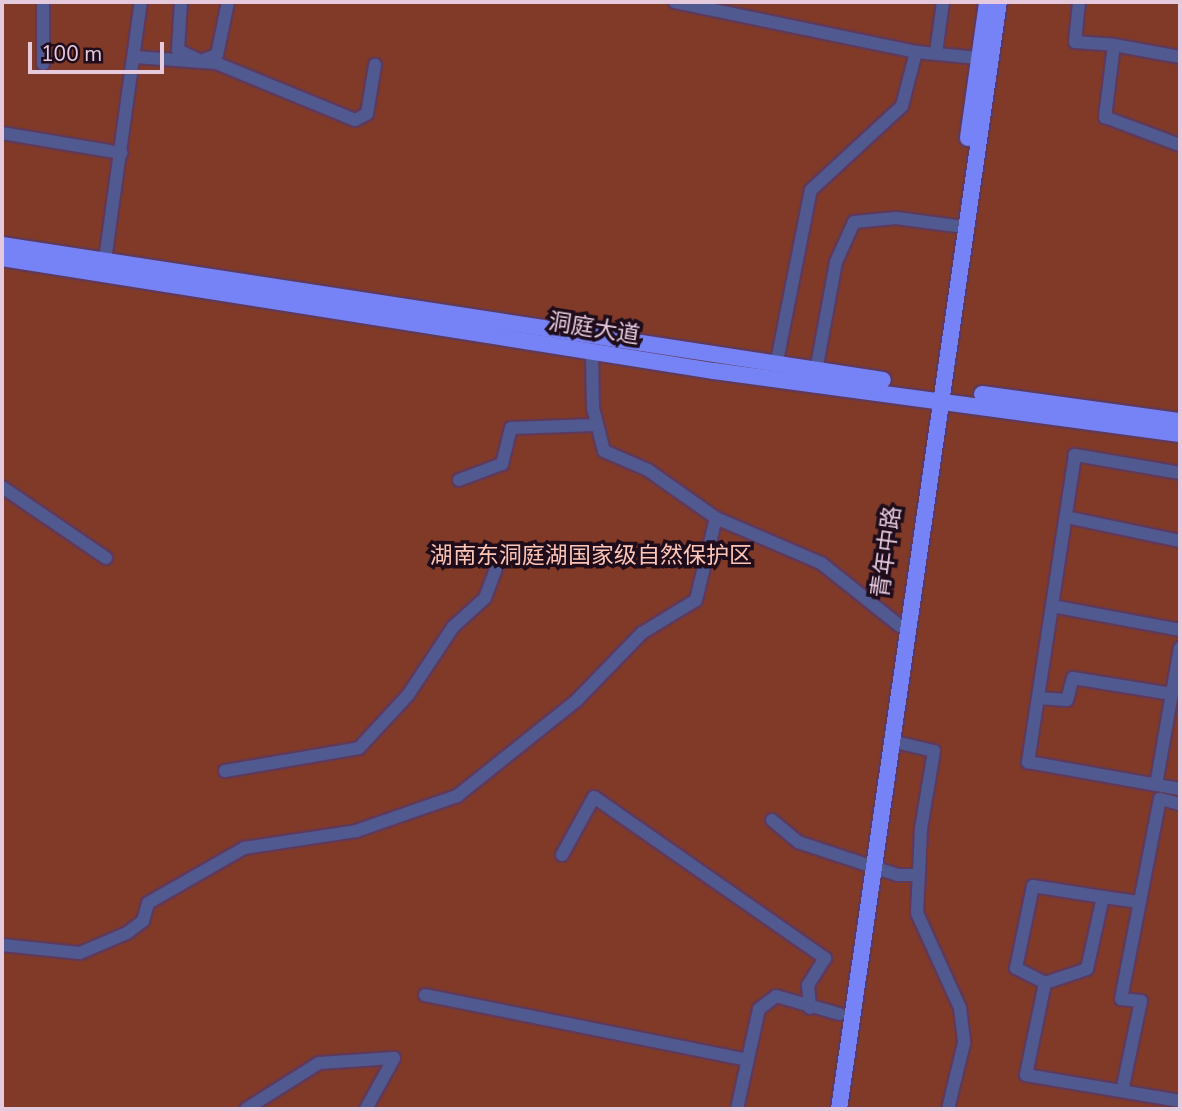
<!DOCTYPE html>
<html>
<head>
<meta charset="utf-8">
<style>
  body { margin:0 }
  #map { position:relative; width:1182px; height:1111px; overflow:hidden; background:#44193b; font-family:"Nunito Sans","Noto Sans SC",sans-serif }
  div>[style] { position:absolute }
  .green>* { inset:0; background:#803a27; transform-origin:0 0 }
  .roads { filter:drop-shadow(2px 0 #613958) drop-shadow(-2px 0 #613958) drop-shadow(0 2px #613958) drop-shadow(0 -2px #613958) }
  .minor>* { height:12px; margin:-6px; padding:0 6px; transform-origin:6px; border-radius:6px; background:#515991 }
  .major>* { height:16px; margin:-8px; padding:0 8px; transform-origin:8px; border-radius:8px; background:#7683f7 }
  span { translate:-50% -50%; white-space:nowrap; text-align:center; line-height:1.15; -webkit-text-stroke:7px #1f0d1b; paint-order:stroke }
  .street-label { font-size:23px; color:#e5c9dd }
  .park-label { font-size:23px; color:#fdc5b6 }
  .frame { position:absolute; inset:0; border:4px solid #e5c9dd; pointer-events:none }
  .scale { position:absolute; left:28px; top:42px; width:136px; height:32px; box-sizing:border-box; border:4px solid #e5c9dd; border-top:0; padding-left:9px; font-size:21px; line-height:24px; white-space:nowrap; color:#e5c9dd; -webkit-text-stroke:5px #1f0d1b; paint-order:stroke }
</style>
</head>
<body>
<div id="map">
  <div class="green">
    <div style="left:2px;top:2px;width:1178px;height:1107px"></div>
  </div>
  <div class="roads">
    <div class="minor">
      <div style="left:43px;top:2px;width:62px;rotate:90deg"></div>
      <div style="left:181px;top:2px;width:48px;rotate:93.6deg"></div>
      <div style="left:178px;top:50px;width:25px;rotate:26deg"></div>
      <div style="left:201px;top:61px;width:17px;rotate:-21deg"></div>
      <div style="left:217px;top:55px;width:54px;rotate:-78.3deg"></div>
      <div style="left:675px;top:2px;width:246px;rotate:11.7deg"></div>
      <div style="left:916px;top:52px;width:63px;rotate:5.4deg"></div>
      <div style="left:1079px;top:2px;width:40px;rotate:95.7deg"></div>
      <div style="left:1075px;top:42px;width:39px;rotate:4deg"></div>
      <div style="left:1114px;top:45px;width:73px;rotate:97.1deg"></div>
      <div style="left:1105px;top:117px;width:80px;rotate:20.5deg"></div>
      <div style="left:1114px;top:45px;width:67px;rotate:10.3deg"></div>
      <div style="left:936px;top:53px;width:51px;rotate:-82.2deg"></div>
      <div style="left:135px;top:57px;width:81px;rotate:4.2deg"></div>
      <div style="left:216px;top:63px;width:150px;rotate:22.3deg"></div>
      <div style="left:355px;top:120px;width:13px;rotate:-27deg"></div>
      <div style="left:367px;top:114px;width:50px;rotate:-80.7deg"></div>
      <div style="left:2px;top:133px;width:121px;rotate:9.5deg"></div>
      <div style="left:105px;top:260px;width:260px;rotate:-82.1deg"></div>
      <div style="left:592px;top:352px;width:56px;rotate:89deg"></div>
      <div style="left:593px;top:408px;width:44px;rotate:75.7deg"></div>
      <div style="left:604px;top:451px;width:48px;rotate:23.4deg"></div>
      <div style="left:648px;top:470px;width:83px;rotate:35.2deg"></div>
      <div style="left:776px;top:366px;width:179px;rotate:-78.8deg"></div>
      <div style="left:811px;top:190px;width:124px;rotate:-42.7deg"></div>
      <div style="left:902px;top:106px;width:56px;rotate:-75.5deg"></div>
      <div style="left:816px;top:371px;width:111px;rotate:-79.6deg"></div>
      <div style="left:836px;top:262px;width:44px;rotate:-65.8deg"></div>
      <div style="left:854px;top:222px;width:42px;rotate:-5.4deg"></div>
      <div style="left:896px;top:218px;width:61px;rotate:7.6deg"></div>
      <div style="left:1180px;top:473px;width:107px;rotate:-170.3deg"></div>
      <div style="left:1075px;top:455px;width:311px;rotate:98.7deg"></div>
      <div style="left:1028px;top:762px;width:154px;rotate:10.1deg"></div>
      <div style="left:459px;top:480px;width:46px;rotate:-20.4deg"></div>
      <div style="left:502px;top:464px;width:37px;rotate:-76deg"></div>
      <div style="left:511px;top:428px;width:85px;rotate:-2deg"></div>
      <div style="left:2px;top:487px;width:126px;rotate:34.3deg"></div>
      <div style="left:1066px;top:517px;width:116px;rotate:11.9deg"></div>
      <div style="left:1052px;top:606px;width:130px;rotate:10.6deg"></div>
      <div style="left:1038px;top:698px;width:29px;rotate:4deg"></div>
      <div style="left:1067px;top:700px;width:23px;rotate:-75deg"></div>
      <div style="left:1073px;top:678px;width:100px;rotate:9.2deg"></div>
      <div style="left:891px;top:741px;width:44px;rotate:13.1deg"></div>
      <div style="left:934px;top:751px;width:79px;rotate:99.5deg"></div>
      <div style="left:921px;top:829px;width:84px;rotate:92.7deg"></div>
      <div style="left:917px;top:913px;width:104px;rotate:65.6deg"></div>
      <div style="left:960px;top:1008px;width:35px;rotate:83deg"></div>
      <div style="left:964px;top:1043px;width:68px;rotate:103.6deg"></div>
      <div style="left:225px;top:771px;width:136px;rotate:-9.7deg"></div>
      <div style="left:359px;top:748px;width:72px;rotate:-47.2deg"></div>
      <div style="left:408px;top:695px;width:82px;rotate:-56.5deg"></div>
      <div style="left:453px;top:627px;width:43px;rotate:-42.2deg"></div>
      <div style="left:485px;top:598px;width:43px;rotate:-69.4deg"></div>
      <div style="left:1156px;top:785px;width:139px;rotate:-80.1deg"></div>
      <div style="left:772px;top:820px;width:34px;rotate:40deg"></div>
      <div style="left:798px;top:842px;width:105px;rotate:18.3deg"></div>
      <div style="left:898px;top:875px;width:20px"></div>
      <div style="left:562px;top:855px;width:66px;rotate:-61.1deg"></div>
      <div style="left:594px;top:797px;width:282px;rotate:34.9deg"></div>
      <div style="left:825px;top:958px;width:32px;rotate:122deg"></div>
      <div style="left:808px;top:985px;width:23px;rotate:85deg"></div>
      <div style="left:1103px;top:897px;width:71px;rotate:-171.1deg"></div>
      <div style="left:1033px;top:886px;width:84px;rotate:101.7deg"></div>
      <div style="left:1016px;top:968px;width:33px;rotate:27deg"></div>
      <div style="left:1045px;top:983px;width:94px;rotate:101.7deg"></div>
      <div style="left:1026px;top:1075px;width:156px;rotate:9.6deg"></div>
      <div style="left:2px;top:945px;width:78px;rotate:5.9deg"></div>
      <div style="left:80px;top:953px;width:51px;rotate:-23.1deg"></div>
      <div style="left:127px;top:933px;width:20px;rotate:-37deg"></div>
      <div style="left:143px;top:921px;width:19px;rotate:-74deg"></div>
      <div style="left:148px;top:903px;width:111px;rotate:-29.8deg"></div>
      <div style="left:244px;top:848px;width:113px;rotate:-8.6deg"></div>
      <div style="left:356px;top:831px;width:107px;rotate:-19.1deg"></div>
      <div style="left:457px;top:796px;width:152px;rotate:-38.6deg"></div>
      <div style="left:576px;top:701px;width:95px;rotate:-45.9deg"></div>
      <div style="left:642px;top:633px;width:63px;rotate:-31.4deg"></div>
      <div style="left:696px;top:600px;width:84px;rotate:-76.3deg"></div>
      <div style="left:716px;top:518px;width:114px;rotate:23.2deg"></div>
      <div style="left:821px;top:563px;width:101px;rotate:38.6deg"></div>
      <div style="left:1045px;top:983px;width:44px;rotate:-18.4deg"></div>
      <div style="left:1087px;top:969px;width:74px;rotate:-77.5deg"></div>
      <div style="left:1103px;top:897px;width:37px;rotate:8deg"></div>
      <div style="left:425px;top:995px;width:329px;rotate:11.4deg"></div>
      <div style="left:1122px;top:1091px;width:92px;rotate:-78.1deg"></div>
      <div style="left:1141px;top:1001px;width:20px;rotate:-174deg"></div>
      <div style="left:1121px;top:999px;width:204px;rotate:-79deg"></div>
      <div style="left:1160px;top:799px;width:21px;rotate:14deg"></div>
      <div style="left:246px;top:1109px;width:86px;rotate:-32.2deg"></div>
      <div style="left:319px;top:1063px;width:75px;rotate:-3.8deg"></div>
      <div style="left:394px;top:1058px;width:58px;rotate:118.8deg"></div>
      <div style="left:737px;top:1109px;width:102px;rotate:-77.6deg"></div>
      <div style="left:759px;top:1009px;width:21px;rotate:-37deg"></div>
      <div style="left:776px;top:996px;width:66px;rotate:15.9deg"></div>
    </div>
    <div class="major">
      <div style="left:968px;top:138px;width:137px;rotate:-82deg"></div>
      <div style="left:2px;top:245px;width:891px;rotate:8.71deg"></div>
      <div style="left:2px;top:258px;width:721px;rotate:9.02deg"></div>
      <div style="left:714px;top:371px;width:470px;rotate:7.7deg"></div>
      <div style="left:982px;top:394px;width:200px;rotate:7.8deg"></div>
      <div style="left:839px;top:1109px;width:1119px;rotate:-81.78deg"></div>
    </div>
  </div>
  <div class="street-label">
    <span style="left:594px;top:329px;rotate:9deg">洞庭大道</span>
    <span style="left:887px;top:552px;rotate:-82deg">青年中路</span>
  </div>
  <div class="park-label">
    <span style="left:591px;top:556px">湖南东洞庭湖国家级自然保护区</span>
  </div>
  <div class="frame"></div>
  <div class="scale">100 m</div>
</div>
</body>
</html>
